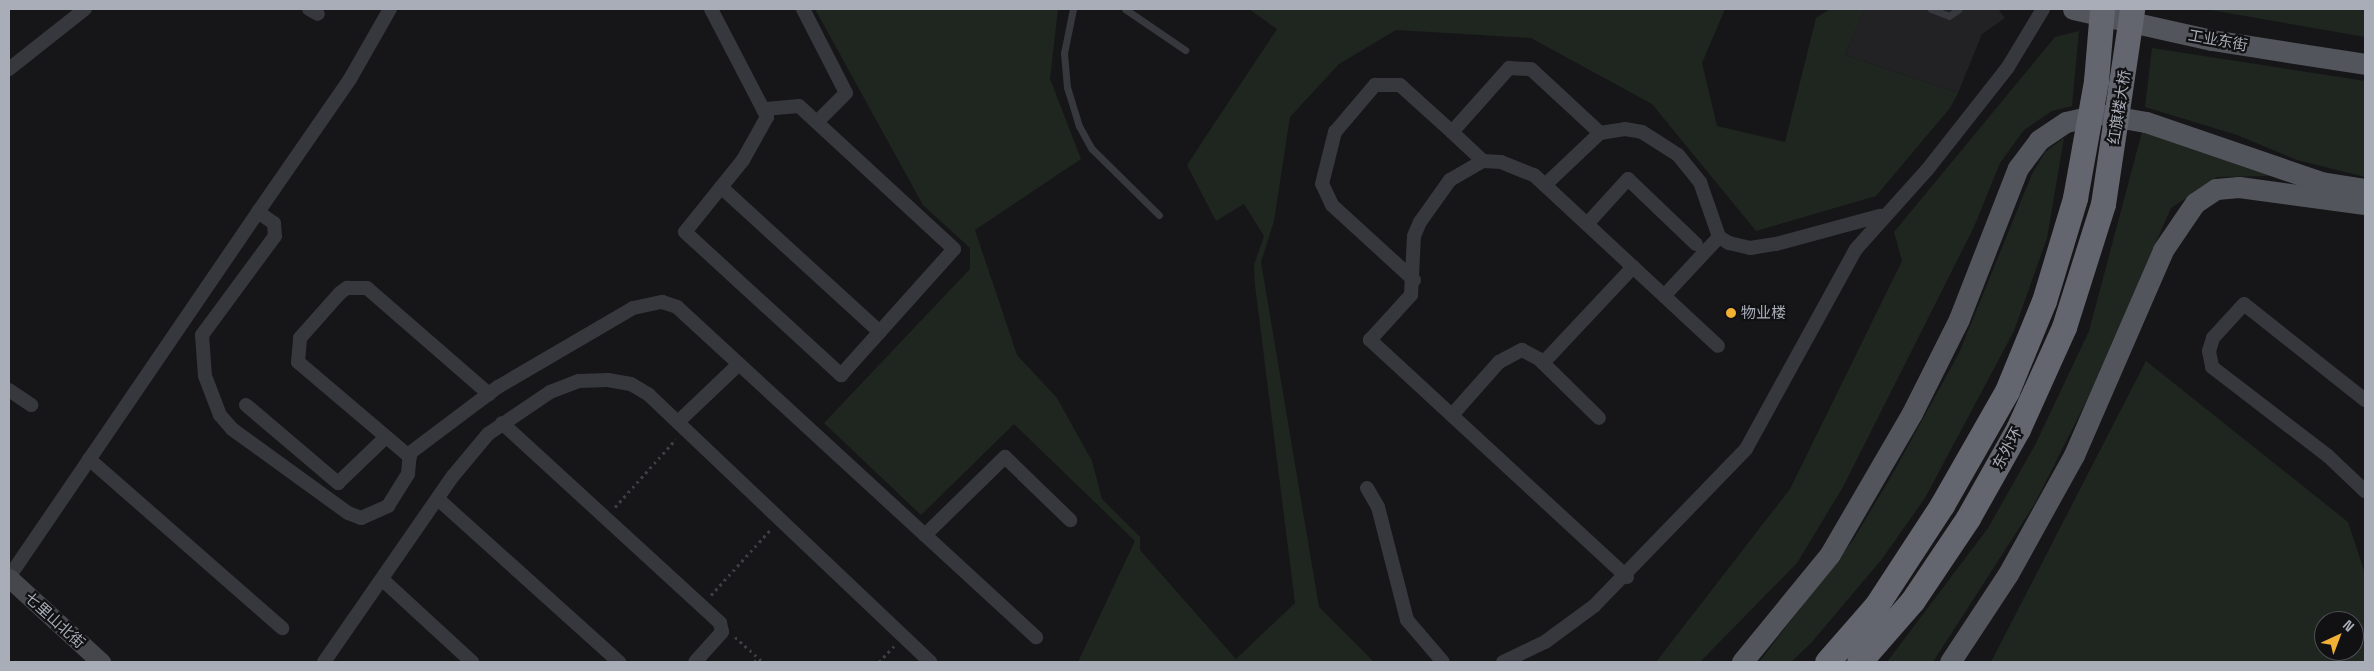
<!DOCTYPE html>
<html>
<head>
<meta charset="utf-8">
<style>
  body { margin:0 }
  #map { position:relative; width:2374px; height:671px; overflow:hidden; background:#161618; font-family:"Space Grotesk","Noto Sans SC",sans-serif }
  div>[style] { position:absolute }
  .built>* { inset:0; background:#222225 }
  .green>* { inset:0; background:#1e261f }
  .path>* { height:3px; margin-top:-1.5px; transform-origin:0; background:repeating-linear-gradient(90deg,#3d3f44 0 2.5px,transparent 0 6.5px) }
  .lane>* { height:7px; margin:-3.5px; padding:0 3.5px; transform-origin:3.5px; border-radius:3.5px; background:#37383d }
  .street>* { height:14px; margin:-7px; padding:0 7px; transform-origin:7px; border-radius:7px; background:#37383d }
  .secondary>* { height:19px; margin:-9.5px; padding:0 9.5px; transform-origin:9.5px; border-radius:9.5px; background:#45474d }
  .primary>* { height:21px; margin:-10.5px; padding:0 10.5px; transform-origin:10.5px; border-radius:10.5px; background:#53555c }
  .highway>* { height:25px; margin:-12.5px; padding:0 12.5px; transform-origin:12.5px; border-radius:12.5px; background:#63666e }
  .highway-bridge>* { height:25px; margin:-12.5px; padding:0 12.5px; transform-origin:12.5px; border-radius:12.5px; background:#63666e }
  .dots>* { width:14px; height:14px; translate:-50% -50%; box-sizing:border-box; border:2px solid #111113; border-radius:50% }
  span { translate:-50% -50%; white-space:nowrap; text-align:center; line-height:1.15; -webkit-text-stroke:4.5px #111113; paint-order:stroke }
  .street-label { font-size:15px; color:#a8adb8 }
  .poi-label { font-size:15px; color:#a8adb8 }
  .left { translate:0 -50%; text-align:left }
  .frame { position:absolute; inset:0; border:10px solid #a8adb8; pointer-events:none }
  .north { position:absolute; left:2314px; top:611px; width:50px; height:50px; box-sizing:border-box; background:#111113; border:1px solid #4d4f55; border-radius:50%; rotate:43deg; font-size:14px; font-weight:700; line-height:20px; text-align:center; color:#a8adb8 }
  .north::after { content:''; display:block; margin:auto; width:18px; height:22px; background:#f2b134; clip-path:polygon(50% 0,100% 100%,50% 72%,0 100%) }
</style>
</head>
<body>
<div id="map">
  <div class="built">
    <div style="clip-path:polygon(1865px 9px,1998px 9px,2005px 18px,1982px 34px,1958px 93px,1845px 55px)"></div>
  </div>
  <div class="green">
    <div style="clip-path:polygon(815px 9px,1058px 9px,1050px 79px,1081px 159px,975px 230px,1017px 355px,1057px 398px,1092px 461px,1102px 499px,1140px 537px,1140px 550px,1236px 659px,1295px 603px,1255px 285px,1254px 265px,1264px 236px,1244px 204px,1216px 221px,1187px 165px,1277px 29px,1249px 9px,1725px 9px,1702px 63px,1717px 126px,1785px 142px,1816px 18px,1830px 9px,1865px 9px,1845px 55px,1958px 93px,1950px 108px,1876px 196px,1756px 231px,1652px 104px,1531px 38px,1396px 30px,1339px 64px,1290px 117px,1274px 221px,1261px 262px,1319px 607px,1374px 662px,1078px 662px,1135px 541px,1014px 424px,921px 515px,824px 423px,970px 269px,970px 248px,923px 205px)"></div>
    <div style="clip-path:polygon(2205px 9px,2365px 9px,2365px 37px)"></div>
    <div style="clip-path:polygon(2079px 31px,2072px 106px,2052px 111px,2024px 130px,2000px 163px,1974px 227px,1843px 487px,1797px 563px,1700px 662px,1656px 662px,1790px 489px,1902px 261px,1894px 232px,2055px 37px)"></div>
    <div style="clip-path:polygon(2152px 48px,2365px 81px,2365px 177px,2297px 160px,2237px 135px,2145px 107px)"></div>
    <div style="clip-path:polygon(2142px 132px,2270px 176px,2217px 177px,2171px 208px,2087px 400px,2034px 505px,1933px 662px,1887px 662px,1988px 528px,2035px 445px,2089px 331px)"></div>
    <div style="clip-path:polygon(2064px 138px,2047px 238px,2014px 331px,1925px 498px,1882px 559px,1811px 643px,1791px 662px,1759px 662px,1853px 540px,1892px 475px,1959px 353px,2032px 174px,2045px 152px)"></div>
    <div style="clip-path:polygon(evenodd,2146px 361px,2348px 522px,2365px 574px,2365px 662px,1991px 662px,2146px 361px,2324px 621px,2354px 621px,2354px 651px,2324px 651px,2324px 621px)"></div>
  </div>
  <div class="path">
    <div style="left:615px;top:507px;width:91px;rotate:-48.1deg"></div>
    <div style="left:711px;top:595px;width:89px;rotate:-47.7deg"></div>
    <div style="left:735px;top:637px;width:38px;rotate:42deg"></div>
    <div style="left:754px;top:662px;width:6px;rotate:-45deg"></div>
    <div style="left:879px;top:662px;width:22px;rotate:-47deg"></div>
  </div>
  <div class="lane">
    <div style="left:1073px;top:9px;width:45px;rotate:101.6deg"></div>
    <div style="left:1064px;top:53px;width:34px;rotate:85deg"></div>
    <div style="left:1067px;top:87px;width:41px;rotate:72.9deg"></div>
    <div style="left:1079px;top:126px;width:26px;rotate:61deg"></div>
    <div style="left:1092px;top:149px;width:94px;rotate:44.6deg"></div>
    <div style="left:1125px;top:9px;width:73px;rotate:34.3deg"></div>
    <div style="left:1931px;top:9px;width:19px;rotate:21deg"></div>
    <div style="left:1949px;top:16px;width:12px;rotate:-35deg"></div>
  </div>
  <div class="street">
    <div style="left:309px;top:9px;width:10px;rotate:29deg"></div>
    <div style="left:711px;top:9px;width:113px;rotate:62.5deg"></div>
    <div style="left:763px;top:109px;width:9px;rotate:63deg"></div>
    <div style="left:767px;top:117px;width:49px;rotate:119.2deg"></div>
    <div style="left:743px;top:160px;width:92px;rotate:128.9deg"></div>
    <div style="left:685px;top:232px;width:212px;rotate:42.5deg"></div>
    <div style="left:841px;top:375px;width:169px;rotate:-48.1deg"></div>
    <div style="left:954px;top:249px;width:211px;rotate:-137.3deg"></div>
    <div style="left:799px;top:106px;width:36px;rotate:175deg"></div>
    <div style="left:803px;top:9px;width:94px;rotate:62.9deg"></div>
    <div style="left:846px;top:93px;width:41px;rotate:135deg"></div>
    <div style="left:9px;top:69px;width:97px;rotate:-38.3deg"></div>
    <div style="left:1483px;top:161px;width:42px;rotate:-136.9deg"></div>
    <div style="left:1452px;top:132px;width:86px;rotate:-48.3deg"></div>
    <div style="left:1509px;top:68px;width:22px;rotate:3deg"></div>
    <div style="left:1531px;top:69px;width:94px;rotate:42.8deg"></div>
    <div style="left:1545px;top:185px;width:76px;rotate:-43.4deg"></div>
    <div style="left:1600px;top:133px;width:25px;rotate:-9deg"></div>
    <div style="left:1625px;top:129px;width:17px;rotate:10deg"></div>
    <div style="left:1642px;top:132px;width:43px;rotate:32.6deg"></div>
    <div style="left:1678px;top:155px;width:35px;rotate:51deg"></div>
    <div style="left:1700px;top:182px;width:58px;rotate:70.9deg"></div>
    <div style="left:1719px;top:237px;width:12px;rotate:31deg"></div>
    <div style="left:1729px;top:243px;width:22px;rotate:13deg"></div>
    <div style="left:1750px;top:248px;width:26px;rotate:-9deg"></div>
    <div style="left:1776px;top:244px;width:108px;rotate:-15.1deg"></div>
    <div style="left:721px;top:187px;width:215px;rotate:42.4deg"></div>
    <div style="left:258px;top:212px;width:162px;rotate:-55.3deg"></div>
    <div style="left:350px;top:79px;width:81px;rotate:-60.3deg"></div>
    <div style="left:1587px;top:224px;width:61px;rotate:-47.7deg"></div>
    <div style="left:1628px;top:179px;width:94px;rotate:43.7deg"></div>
    <div style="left:1414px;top:280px;width:111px;rotate:-137.6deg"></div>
    <div style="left:1332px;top:205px;width:23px;rotate:-115deg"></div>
    <div style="left:1322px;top:184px;width:54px;rotate:-76deg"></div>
    <div style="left:1335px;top:132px;width:62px;rotate:-49.6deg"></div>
    <div style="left:1375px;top:85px;width:25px"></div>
    <div style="left:1400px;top:85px;width:70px;rotate:42.1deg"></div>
    <div style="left:1664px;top:296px;width:81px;rotate:-47deg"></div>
    <div style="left:1543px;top:363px;width:132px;rotate:-46.8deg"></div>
    <div style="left:9px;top:390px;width:27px;rotate:34deg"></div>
    <div style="left:2365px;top:400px;width:154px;rotate:-141.6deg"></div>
    <div style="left:2244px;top:304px;width:46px;rotate:132.4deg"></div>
    <div style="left:2213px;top:338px;width:14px;rotate:107deg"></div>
    <div style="left:2209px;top:351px;width:16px;rotate:79deg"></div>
    <div style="left:2212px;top:367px;width:146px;rotate:37.5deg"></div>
    <div style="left:2328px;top:456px;width:51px;rotate:43.4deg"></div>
    <div style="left:246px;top:405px;width:121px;rotate:40.3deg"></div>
    <div style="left:338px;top:483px;width:65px;rotate:-43.8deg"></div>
    <div style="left:1452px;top:415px;width:71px;rotate:-48.4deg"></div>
    <div style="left:1499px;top:362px;width:26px;rotate:-28deg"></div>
    <div style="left:1522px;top:350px;width:19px;rotate:28deg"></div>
    <div style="left:1539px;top:359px;width:84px;rotate:44.5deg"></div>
    <div style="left:678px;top:422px;width:84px;rotate:-43.6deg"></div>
    <div style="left:502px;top:423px;width:296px;rotate:42.5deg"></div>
    <div style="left:720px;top:623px;width:9px;rotate:77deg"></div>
    <div style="left:722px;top:632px;width:40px;rotate:132deg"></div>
    <div style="left:410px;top:457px;width:147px;rotate:-139.7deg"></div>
    <div style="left:298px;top:362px;width:24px;rotate:-85deg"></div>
    <div style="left:300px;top:338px;width:60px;rotate:-48.4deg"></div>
    <div style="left:340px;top:293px;width:9px;rotate:-36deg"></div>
    <div style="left:347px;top:288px;width:20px"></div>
    <div style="left:367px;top:288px;width:162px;rotate:41deg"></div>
    <div style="left:89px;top:459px;width:257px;rotate:41.2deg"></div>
    <div style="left:1367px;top:488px;width:22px;rotate:60deg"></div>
    <div style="left:1378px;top:507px;width:117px;rotate:75.6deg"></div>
    <div style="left:1407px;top:620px;width:55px;rotate:49.4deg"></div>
    <div style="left:438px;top:499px;width:244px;rotate:42deg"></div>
    <div style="left:925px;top:535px;width:112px;rotate:-44.3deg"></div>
    <div style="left:1005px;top:457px;width:91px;rotate:44.1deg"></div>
    <div style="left:9px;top:577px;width:442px;rotate:-55.7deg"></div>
    <div style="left:258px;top:212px;width:19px;rotate:35deg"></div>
    <div style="left:274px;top:223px;width:13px;rotate:86deg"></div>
    <div style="left:275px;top:236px;width:123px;rotate:126.4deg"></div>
    <div style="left:202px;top:335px;width:41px;rotate:85.8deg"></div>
    <div style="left:205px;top:376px;width:42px;rotate:69deg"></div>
    <div style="left:220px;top:415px;width:18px;rotate:49deg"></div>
    <div style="left:232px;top:429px;width:143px;rotate:35.9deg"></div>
    <div style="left:348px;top:513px;width:14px;rotate:21deg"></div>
    <div style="left:361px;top:518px;width:30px;rotate:-24deg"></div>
    <div style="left:388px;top:506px;width:38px;rotate:-58deg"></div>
    <div style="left:408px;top:474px;width:21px;rotate:-85deg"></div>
    <div style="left:410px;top:453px;width:110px;rotate:-36.9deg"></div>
    <div style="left:498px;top:387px;width:156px;rotate:-30.3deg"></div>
    <div style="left:633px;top:308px;width:30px;rotate:-12deg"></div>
    <div style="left:662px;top:302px;width:16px;rotate:18deg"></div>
    <div style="left:677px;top:307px;width:488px;rotate:42.6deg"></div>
    <div style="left:1627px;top:577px;width:350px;rotate:-137.3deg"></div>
    <div style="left:1370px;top:340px;width:61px;rotate:-47.7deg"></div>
    <div style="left:1411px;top:295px;width:59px;rotate:-87.1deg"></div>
    <div style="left:1414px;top:236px;width:15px;rotate:-67deg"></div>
    <div style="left:1420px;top:222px;width:52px;rotate:-54.5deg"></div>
    <div style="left:1450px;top:180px;width:38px;rotate:-30deg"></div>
    <div style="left:1483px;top:161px;width:18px;rotate:3deg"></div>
    <div style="left:1501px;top:162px;width:35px;rotate:22deg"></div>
    <div style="left:1534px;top:175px;width:251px;rotate:42.9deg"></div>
    <div style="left:384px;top:581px;width:120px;rotate:42.6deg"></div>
    <div style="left:324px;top:662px;width:226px;rotate:-55.3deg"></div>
    <div style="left:453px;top:476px;width:55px;rotate:-50.2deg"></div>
    <div style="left:488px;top:434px;width:75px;rotate:-34.1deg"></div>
    <div style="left:550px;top:392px;width:31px;rotate:-21deg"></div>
    <div style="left:579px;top:381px;width:29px;rotate:-2deg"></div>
    <div style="left:608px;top:380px;width:23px;rotate:10deg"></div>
    <div style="left:631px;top:384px;width:21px;rotate:31deg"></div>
    <div style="left:649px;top:395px;width:388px;rotate:43.5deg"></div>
    <div style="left:1503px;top:662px;width:47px;rotate:-25.5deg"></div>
    <div style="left:1545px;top:642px;width:61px;rotate:-36.3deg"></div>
    <div style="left:1594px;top:606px;width:219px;rotate:-45.9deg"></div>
    <div style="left:1746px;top:449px;width:228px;rotate:-61.2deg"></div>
    <div style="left:1856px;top:249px;width:106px;rotate:-48.1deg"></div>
    <div style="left:1927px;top:170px;width:131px;rotate:-51.8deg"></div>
    <div style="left:2008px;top:67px;width:68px;rotate:-58.9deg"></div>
  </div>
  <div class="secondary">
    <div style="left:9px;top:578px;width:125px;rotate:42.4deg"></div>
  </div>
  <div class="primary">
    <div style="left:2073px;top:9px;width:142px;rotate:12.6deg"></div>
    <div style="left:2212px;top:40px;width:155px;rotate:8.9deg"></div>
    <div style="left:1742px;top:662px;width:139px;rotate:-50.8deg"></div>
    <div style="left:1830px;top:554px;width:163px;rotate:-59.8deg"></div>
    <div style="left:1912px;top:413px;width:105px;rotate:-63.4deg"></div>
    <div style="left:1959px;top:319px;width:162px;rotate:-68.7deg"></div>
    <div style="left:2018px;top:168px;width:35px;rotate:-53deg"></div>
    <div style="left:2039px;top:140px;width:32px;rotate:-34deg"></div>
    <div style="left:2066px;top:122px;width:35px;rotate:-13deg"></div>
    <div style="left:2100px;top:114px;width:47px;rotate:9.9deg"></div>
    <div style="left:2146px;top:122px;width:185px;rotate:18.9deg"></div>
    <div style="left:2321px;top:182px;width:45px;rotate:9deg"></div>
    <div style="left:1950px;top:662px;width:105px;rotate:-56.6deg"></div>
    <div style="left:2008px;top:574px;width:136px;rotate:-61deg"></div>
    <div style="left:2074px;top:455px;width:223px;rotate:-66.5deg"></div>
    <div style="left:2163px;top:250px;width:57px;rotate:-55.8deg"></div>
    <div style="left:2195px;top:203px;width:25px;rotate:-34deg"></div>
    <div style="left:2216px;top:189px;width:23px;rotate:-5deg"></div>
    <div style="left:2239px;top:187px;width:127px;rotate:7.7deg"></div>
  </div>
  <div class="highway">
    <div style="left:1827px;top:662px;width:74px;rotate:-48.8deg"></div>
    <div style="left:1876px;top:606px;width:121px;rotate:-56.8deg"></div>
    <div style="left:1942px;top:505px;width:131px;rotate:-60.3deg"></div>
    <div style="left:2007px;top:391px;width:97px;rotate:-67.7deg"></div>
    <div style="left:2044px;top:301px;width:108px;rotate:-73.2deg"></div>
    <div style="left:1859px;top:662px;width:82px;rotate:-48.9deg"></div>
    <div style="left:1913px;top:600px;width:99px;rotate:-56.1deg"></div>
    <div style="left:1968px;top:518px;width:102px;rotate:-60.7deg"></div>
    <div style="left:2018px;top:429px;width:112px;rotate:-65.7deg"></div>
    <div style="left:2064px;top:327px;width:129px;rotate:-72.4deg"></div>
  </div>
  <div class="highway-bridge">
    <div style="left:2075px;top:198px;width:119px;rotate:-79.8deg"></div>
    <div style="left:2096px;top:81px;width:72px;rotate:-85.2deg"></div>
    <div style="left:2103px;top:204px;width:197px;rotate:-81.5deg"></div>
  </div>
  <div class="dots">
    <div style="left:1731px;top:313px;background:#f2b134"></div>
  </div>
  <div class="street-label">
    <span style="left:2218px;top:40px;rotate:10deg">工业东街</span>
    <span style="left:2119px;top:107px;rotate:-81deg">红旗楼大桥</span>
    <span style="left:2007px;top:448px;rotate:-62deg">东外环</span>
    <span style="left:55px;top:620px;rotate:42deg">七里山北街</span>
  </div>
  <div class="poi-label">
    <span class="left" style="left:1741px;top:313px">物业楼</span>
  </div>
  <div class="frame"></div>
  <div class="north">N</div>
</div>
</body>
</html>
